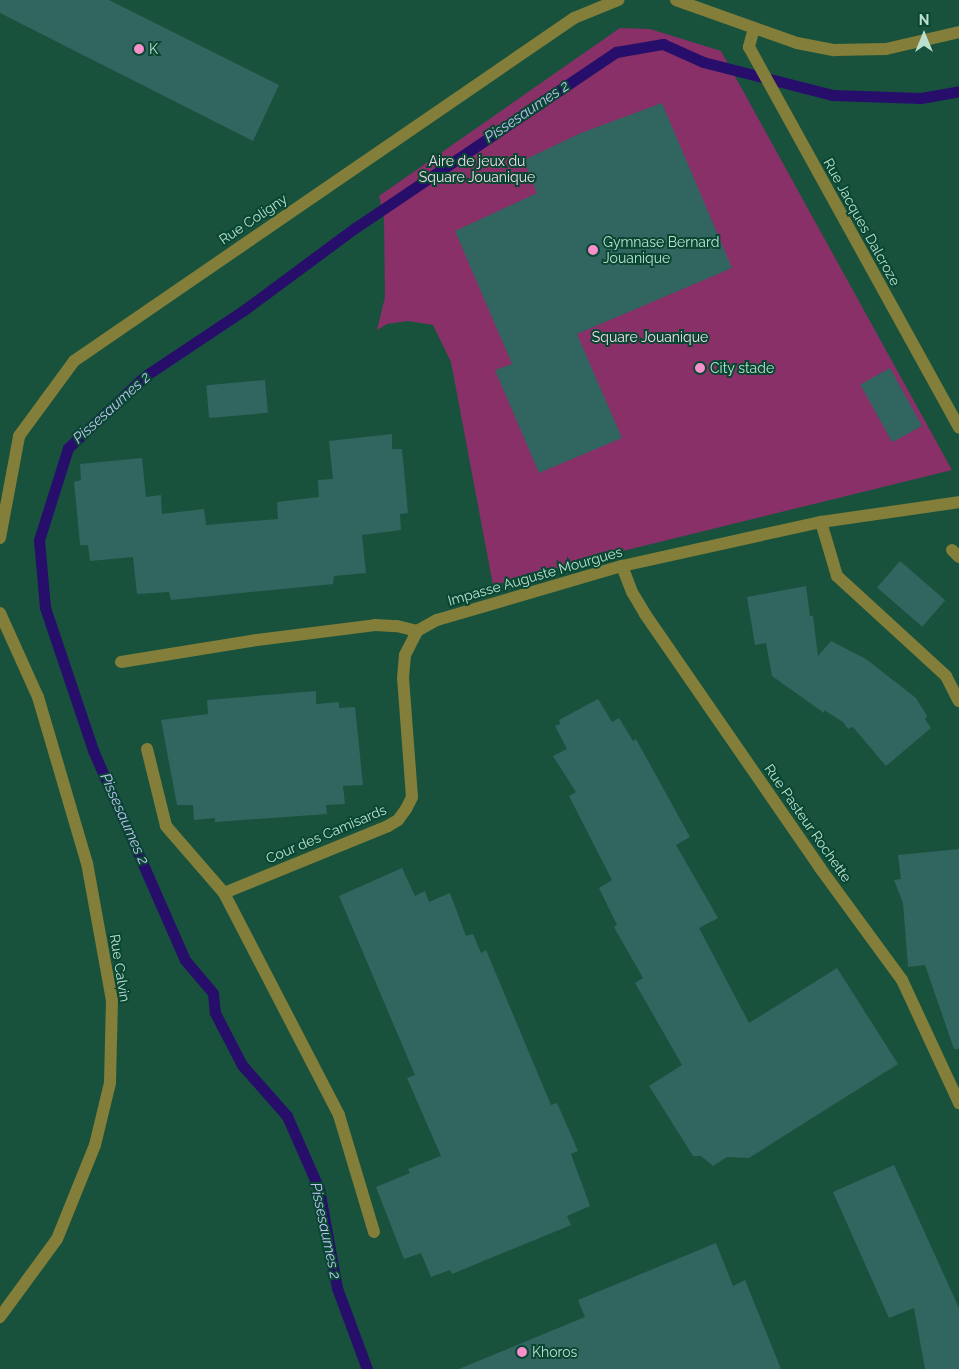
<!DOCTYPE html>
<html>
<head>
<meta charset="utf-8">
<style>
  body { margin:0 }
  #map { position:relative; width:959px; height:1369px; overflow:hidden; background:#18523d; font-family:Raleway,sans-serif }
  div>[style] { position:absolute }
  .green>* { inset:0; background:#893068 }
  .stream>* { height:11px; margin:-5.5px; padding:0 5.5px; transform-origin:5.5px; border-radius:5.5px; background:#270e6a }
  .building>* { inset:0; background:#31655f; transform-origin:0 0 }
  .minor>* { height:12px; margin:-6px; padding:0 6px; transform-origin:6px; border-radius:6px; background:#837e39 }
  .dots>* { width:14px; height:14px; translate:-50% -50%; box-sizing:border-box; border:2px solid #094733; border-radius:50% }
  span { translate:-50% -50%; white-space:nowrap; text-align:center; line-height:1.15; -webkit-text-stroke:4px #094733; paint-order:stroke }
  .poi-label { font-size:14px; color:#bce0cf }
  .left { translate:0 -50%; text-align:left }
  .park-label { font-size:14px; color:#f6dbe9 }
  .street-label { font-size:14px; color:#bce0cf }
  .water-label { font-size:15px; color:#c1c1f3; font-style:italic }
  .north { position:absolute; left:899px; top:10px; width:50px; height:50px; -webkit-text-stroke:4px #094733; paint-order:stroke; rotate:0deg; font-size:14px; font-weight:700; line-height:20px; text-align:center; color:#bce0cf }
  .north::after { content:''; display:block; margin:auto; width:18px; height:22px; background:#bce0cf; clip-path:polygon(50% 0,100% 100%,50% 72%,0 100%) }
</style>
</head>
<body>
<div id="map">
  <div class="green">
    <div style="clip-path:polygon(620px 28px,650px 29px,721px 51px,952px 470px,582px 561px,493px 585px,451px 362px,433px 325px,408px 321px,387px 324px,377px 330px,385px 297px,384px 217px,379px 196px)"></div>
  </div>
  <div class="stream">
    <div style="left:367px;top:1369px;width:86px;rotate:-110.3deg"></div>
    <div style="left:337px;top:1288px;width:101px;rotate:-100.3deg"></div>
    <div style="left:319px;top:1189px;width:80px;rotate:-113.7deg"></div>
    <div style="left:287px;top:1116px;width:68px;rotate:-131.4deg"></div>
    <div style="left:242px;top:1065px;width:59px;rotate:-117.4deg"></div>
    <div style="left:215px;top:1013px;width:20px;rotate:-96deg"></div>
    <div style="left:213px;top:993px;width:43px;rotate:-130.3deg"></div>
    <div style="left:185px;top:960px;width:229px;rotate:-113.7deg"></div>
    <div style="left:93px;top:750px;width:151px;rotate:-108.6deg"></div>
    <div style="left:45px;top:607px;width:67px;rotate:-95.1deg"></div>
    <div style="left:39px;top:540px;width:96px;rotate:-72.5deg"></div>
    <div style="left:68px;top:448px;width:105px;rotate:-43.1deg"></div>
    <div style="left:145px;top:376px;width:119px;rotate:-33.7deg"></div>
    <div style="left:244px;top:310px;width:138px;rotate:-36.5deg"></div>
    <div style="left:355px;top:228px;width:315px;rotate:-34deg"></div>
    <div style="left:616px;top:52px;width:48px;rotate:-9.7deg"></div>
    <div style="left:663px;top:44px;width:44px;rotate:24.2deg"></div>
    <div style="left:703px;top:62px;width:133px;rotate:14.3deg"></div>
    <div style="left:832px;top:95px;width:89px;rotate:1.9deg"></div>
    <div style="left:921px;top:98px;width:39px;rotate:-10deg"></div>
  </div>
  <div class="building">
    <div style="clip-path:polygon(0 0,109px 0,279px 85px,253px 141px,0 13px)"></div>
    <div style="clip-path:polygon(662px 103px,732px 268px,577px 334px,622px 438px,539px 473px,495px 370px,512px 364px,455px 231px,537px 193px,524px 160px,581px 133px)"></div>
    <div style="left:890px;top:368px;width:66px;height:34px;rotate:61deg"></div>
    <div style="left:265px;top:380px;width:33px;height:59px;rotate:85deg"></div>
    <div style="clip-path:polygon(392px 434px,392px 449px,402px 449px,408px 513px,400px 514px,401px 530px,362px 535px,366px 573px,334px 576px,333px 584px,171px 600px,169px 592px,137px 594px,133px 557px,90px 561px,88px 545px,80px 545px,74px 482px,81px 480px,80px 464px,142px 458px,146px 497px,161px 495px,162px 514px,204px 509px,206px 525px,278px 519px,277px 502px,319px 497px,318px 480px,333px 479px,329px 441px)"></div>
    <div style="left:900px;top:561px;width:60px;height:35px;rotate:41deg"></div>
    <div style="clip-path:polygon(806px 586px,810px 616px,813px 616px,818px 656px,831px 641px,866px 659px,916px 698px,927px 716px,925px 719px,931px 728px,886px 766px,853px 727px,848px 729px,843px 722px,824px 710px,824px 713px,772px 676px,766px 643px,755px 645px,747px 597px)"></div>
    <div style="clip-path:polygon(316px 691px,316px 704px,339px 702px,339px 708px,355px 707px,363px 785px,343px 786px,345px 804px,326px 805px,327px 814px,215px 822px,215px 818px,194px 820px,193px 805px,177px 805px,161px 720px,208px 714px,207px 700px)"></div>
    <div style="clip-path:polygon(598px 699px,612px 722px,619px 718px,633px 741px,636px 739px,690px 837px,676px 845px,718px 918px,699px 928px,749px 1023px,837px 968px,898px 1064px,749px 1158px,727px 1157px,713px 1166px,701px 1156px,693px 1156px,649px 1086px,682px 1065px,635px 983px,643px 978px,614px 927px,617px 925px,599px 888px,612px 880px,569px 796px,576px 792px,553px 756px,567px 749px,555px 726px,560px 724px,559px 720px)"></div>
    <div style="clip-path:polygon(959px 849px,959px 1049px,954px 1049px,925px 965px,908px 967px,903px 903px,894px 880px,901px 879px,898px 855px)"></div>
    <div style="clip-path:polygon(402px 868px,415px 896px,425px 891px,429px 902px,450px 893px,466px 936px,473px 934px,481px 953px,486px 950px,551px 1105px,557px 1103px,578px 1151px,571px 1154px,590px 1206px,567px 1216px,571px 1225px,452px 1274px,450px 1270px,431px 1277px,421px 1253px,404px 1259px,376px 1187px,410px 1173px,408px 1169px,441px 1156px,407px 1078px,415px 1075px,339px 896px)"></div>
    <div style="clip-path:polygon(894px 1165px,959px 1308px,959px 1369px,925px 1369px,914px 1308px,889px 1318px,833px 1192px)"></div>
    <div style="clip-path:polygon(716px 1243px,733px 1286px,745px 1280px,781px 1369px,459px 1369px,585px 1317px,578px 1300px)"></div>
  </div>
  <div class="minor">
    <div style="left:676px;top:0;width:128px;rotate:19.6deg"></div>
    <div style="left:797px;top:43px;width:38px;rotate:11deg"></div>
    <div style="left:834px;top:50px;width:52px;rotate:-1.1deg"></div>
    <div style="left:886px;top:49px;width:75px;rotate:-13.1deg"></div>
    <div style="left:754px;top:28px;width:20px;rotate:105deg"></div>
    <div style="left:749px;top:47px;width:435px;rotate:61.1deg"></div>
    <div style="left:821px;top:522px;width:56px;rotate:73.5deg"></div>
    <div style="left:837px;top:576px;width:148px;rotate:42.5deg"></div>
    <div style="left:946px;top:676px;width:28px;rotate:63deg"></div>
    <div style="left:0;top:538px;width:104px;rotate:-79.4deg"></div>
    <div style="left:19px;top:436px;width:93px;rotate:-53.7deg"></div>
    <div style="left:74px;top:361px;width:606px;rotate:-34.45deg"></div>
    <div style="left:574px;top:18px;width:48px;rotate:-22.2deg"></div>
    <div style="left:952px;top:550px;width:10px;rotate:45deg"></div>
    <div style="left:622px;top:566px;width:28px;rotate:69deg"></div>
    <div style="left:632px;top:592px;width:26px;rotate:59deg"></div>
    <div style="left:645px;top:614px;width:308px;rotate:55.4deg"></div>
    <div style="left:820px;top:868px;width:139px;rotate:53.8deg"></div>
    <div style="left:902px;top:980px;width:136px;rotate:65.1deg"></div>
    <div style="left:0;top:613px;width:92px;rotate:65.7deg"></div>
    <div style="left:38px;top:697px;width:173px;rotate:73.6deg"></div>
    <div style="left:87px;top:863px;width:139px;rotate:79.7deg"></div>
    <div style="left:112px;top:1000px;width:83px;rotate:91.4deg"></div>
    <div style="left:110px;top:1083px;width:64px;rotate:103.6deg"></div>
    <div style="left:95px;top:1145px;width:101px;rotate:112deg"></div>
    <div style="left:57px;top:1239px;width:97px;rotate:126.2deg"></div>
    <div style="left:121px;top:662px;width:138px;rotate:-9.2deg"></div>
    <div style="left:257px;top:640px;width:119px;rotate:-7.2deg"></div>
    <div style="left:375px;top:625px;width:22px;rotate:3deg"></div>
    <div style="left:397px;top:626px;width:21px;rotate:14deg"></div>
    <div style="left:417px;top:631px;width:23px;rotate:-29deg"></div>
    <div style="left:437px;top:620px;width:193px;rotate:-16.3deg"></div>
    <div style="left:622px;top:566px;width:204px;rotate:-12.5deg"></div>
    <div style="left:821px;top:522px;width:139px;rotate:-8.2deg"></div>
    <div style="left:147px;top:749px;width:79px;rotate:76.1deg"></div>
    <div style="left:166px;top:826px;width:89px;rotate:49.1deg"></div>
    <div style="left:374px;top:1232px;width:122px;rotate:-106.7deg"></div>
    <div style="left:339px;top:1115px;width:250px;rotate:-117.4deg"></div>
    <div style="left:224px;top:893px;width:177px;rotate:-22.2deg"></div>
    <div style="left:388px;top:826px;width:12px;rotate:-31deg"></div>
    <div style="left:398px;top:820px;width:14px;rotate:-54deg"></div>
    <div style="left:406px;top:809px;width:13px;rotate:-63deg"></div>
    <div style="left:412px;top:797px;width:119px;rotate:-94.3deg"></div>
    <div style="left:403px;top:678px;width:23px;rotate:-85deg"></div>
    <div style="left:405px;top:655px;width:27px;rotate:-63deg"></div>
  </div>
  <div class="dots">
    <div style="left:139px;top:49px;background:#f890cc"></div>
    <div style="left:593px;top:250px;background:#f890cc"></div>
    <div style="left:700px;top:368px;background:#f890cc"></div>
    <div style="left:522px;top:1352px;background:#f890cc"></div>
  </div>
  <div class="poi-label">
    <span class="left" style="left:149px;top:49px">K</span>
    <span class="left" style="left:603px;top:250px">Gymnase Bernard<br>Jouanique</span>
    <span class="left" style="left:710px;top:368px">City stade</span>
    <span class="left" style="left:532px;top:1352px">Khoros</span>
  </div>
  <div class="park-label">
    <span style="left:477px;top:169px">Aire de jeux du<br>Square Jouanique</span>
    <span style="left:650px;top:337px">Square Jouanique</span>
  </div>
  <div class="street-label">
    <span style="left:253px;top:219px;rotate:-34deg">Rue Coligny</span>
    <span style="left:862px;top:222px;rotate:61deg">Rue Jacques Dalcroze</span>
    <span style="left:535px;top:576px;rotate:-16deg">Impasse Auguste Mourgues</span>
    <span style="left:808px;top:823px;rotate:55deg">Rue Pasteur Rochette</span>
    <span style="left:326px;top:834px;rotate:-23deg">Cour des Camisards</span>
    <span style="left:120px;top:968px;rotate:81deg">Rue Calvin</span>
  </div>
  <div class="water-label">
    <span style="left:527px;top:112px;rotate:-34deg">Pissesaumes 2</span>
    <span style="left:112px;top:408px;rotate:-42deg">Pissesaumes 2</span>
    <span style="left:124px;top:819px;rotate:66deg">Pissesaumes 2</span>
    <span style="left:325px;top:1231px;rotate:78deg">Pissesaumes 2</span>
  </div>
  <div class="north">N</div>
</div>
</body>
</html>
